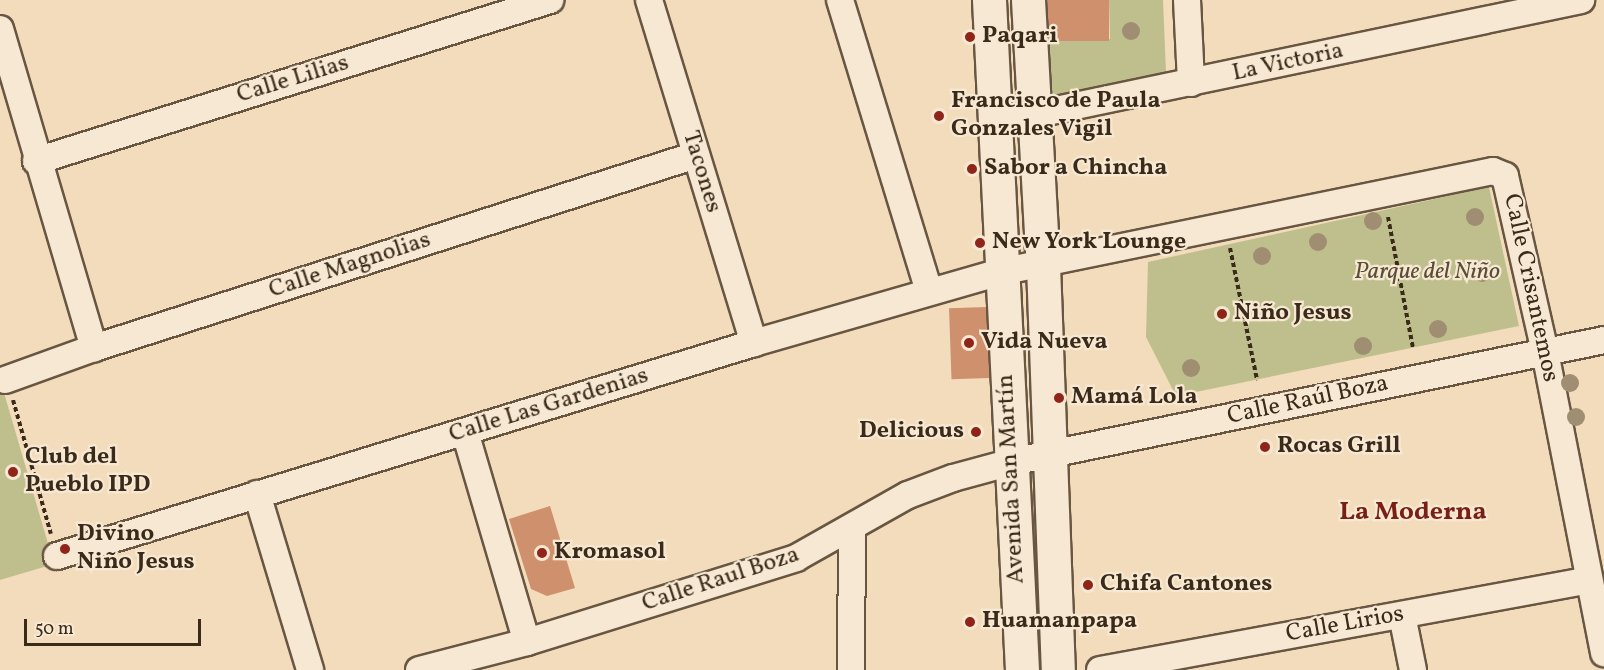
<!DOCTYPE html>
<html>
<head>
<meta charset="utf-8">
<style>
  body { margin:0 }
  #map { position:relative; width:1604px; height:670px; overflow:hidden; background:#f3dcbb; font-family:Vollkorn,serif }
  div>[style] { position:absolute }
  .green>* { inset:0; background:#bfbf8d }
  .building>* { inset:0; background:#cf906d; transform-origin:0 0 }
  .path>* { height:4px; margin-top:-2px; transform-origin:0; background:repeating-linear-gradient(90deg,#392a19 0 4.5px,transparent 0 7.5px) }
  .roads { filter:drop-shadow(2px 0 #685642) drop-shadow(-2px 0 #685642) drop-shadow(0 2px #685642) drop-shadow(0 -2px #685642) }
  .street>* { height:26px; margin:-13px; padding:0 13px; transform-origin:13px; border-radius:13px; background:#f7e8d3 }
  .secondary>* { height:33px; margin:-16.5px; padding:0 16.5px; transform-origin:16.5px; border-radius:16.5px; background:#f7e8d3 }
  .trees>* { width:18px; height:18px; margin:-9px; border-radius:50%; background:#9f8e72 }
  .dots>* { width:16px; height:16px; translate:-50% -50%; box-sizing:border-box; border:3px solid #f7e8d3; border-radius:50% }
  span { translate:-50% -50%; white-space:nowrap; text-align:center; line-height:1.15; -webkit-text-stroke:4.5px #f7e8d3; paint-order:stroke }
  .poi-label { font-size:24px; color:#392a19; font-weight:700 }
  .left { translate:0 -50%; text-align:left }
  .right { translate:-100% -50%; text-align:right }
  .street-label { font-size:24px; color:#392a19 }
  .park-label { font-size:24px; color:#5a4f36; font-style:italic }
  .neighbourhood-label { font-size:26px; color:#7a1f14; font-weight:700 }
  .scale { position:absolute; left:24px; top:619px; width:177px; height:27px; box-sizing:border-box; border:3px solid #392a19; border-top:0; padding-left:8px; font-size:18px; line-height:21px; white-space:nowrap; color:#392a19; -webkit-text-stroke:4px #f7e8d3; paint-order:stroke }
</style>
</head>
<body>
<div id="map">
  <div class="green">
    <div style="clip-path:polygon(1109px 0,1163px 0,1166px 72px,1059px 98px,1048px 89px,1046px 41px,1110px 39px)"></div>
    <div style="clip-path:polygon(1489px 187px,1519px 326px,1176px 396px,1146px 337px,1148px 262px)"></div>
    <div style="clip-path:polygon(0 379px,54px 564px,0 580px)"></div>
  </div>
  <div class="building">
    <div style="left:1044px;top:0;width:65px;height:41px"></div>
    <div style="left:987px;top:307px;width:71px;height:38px;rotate:88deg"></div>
    <div style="clip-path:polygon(550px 506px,575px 588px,547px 596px,531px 589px,509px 519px)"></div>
  </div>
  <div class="path">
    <div style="left:1388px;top:217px;width:133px;rotate:79.2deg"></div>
    <div style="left:1230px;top:248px;width:135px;rotate:78.4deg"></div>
    <div style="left:13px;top:400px;width:139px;rotate:74.2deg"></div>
  </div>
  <div class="roads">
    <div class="street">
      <div style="left:649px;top:0;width:359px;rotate:73deg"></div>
      <div style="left:840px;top:0;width:305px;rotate:73deg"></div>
      <div style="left:1187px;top:0;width:83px;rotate:87.2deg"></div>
      <div style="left:0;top:29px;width:333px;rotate:73.6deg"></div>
      <div style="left:994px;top:123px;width:600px;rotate:-11.83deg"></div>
      <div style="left:36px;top:161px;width:539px;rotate:-17.39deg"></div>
      <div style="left:5px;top:380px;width:95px;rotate:-19.8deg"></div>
      <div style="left:94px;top:348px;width:632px;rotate:-17.78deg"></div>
      <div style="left:465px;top:432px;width:219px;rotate:73.6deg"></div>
      <div style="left:257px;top:494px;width:184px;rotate:73.2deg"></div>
      <div style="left:57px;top:556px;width:729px;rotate:-16.99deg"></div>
      <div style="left:754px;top:343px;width:256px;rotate:-16.1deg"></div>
      <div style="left:1000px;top:272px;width:503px;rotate:-11.58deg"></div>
      <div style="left:1493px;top:171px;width:13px;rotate:23deg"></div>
      <div style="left:1505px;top:176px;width:180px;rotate:77.2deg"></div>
      <div style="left:1545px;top:352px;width:307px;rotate:78.9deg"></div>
      <div style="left:1402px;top:615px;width:56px;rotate:78.7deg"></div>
      <div style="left:419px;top:670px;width:112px;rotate:-14.5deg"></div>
      <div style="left:527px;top:642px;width:282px;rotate:-17.3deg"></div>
      <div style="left:796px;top:558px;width:129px;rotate:-29.4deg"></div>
      <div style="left:908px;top:495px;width:48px;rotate:-20.7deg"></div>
      <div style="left:953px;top:478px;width:61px;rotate:-15.2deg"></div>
      <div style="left:1012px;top:462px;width:604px;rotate:-11.64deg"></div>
      <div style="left:851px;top:670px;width:142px;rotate:-89.6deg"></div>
      <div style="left:1100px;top:670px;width:497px;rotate:-10.4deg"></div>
    </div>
    <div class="secondary">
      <div style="left:989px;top:0;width:671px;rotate:87.18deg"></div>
      <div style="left:1028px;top:0;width:265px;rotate:86.8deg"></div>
      <div style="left:1043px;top:265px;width:405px;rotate:87.9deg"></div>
    </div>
  </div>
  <div class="trees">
    <div style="left:1131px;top:31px"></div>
    <div style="left:1475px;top:217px"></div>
    <div style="left:1373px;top:221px"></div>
    <div style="left:1318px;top:242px"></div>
    <div style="left:1262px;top:256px"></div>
    <div style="left:1482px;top:273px"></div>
    <div style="left:1438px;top:329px"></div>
    <div style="left:1363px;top:346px"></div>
    <div style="left:1191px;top:368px"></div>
    <div style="left:1570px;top:383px"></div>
    <div style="left:1576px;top:417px"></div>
  </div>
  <div class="dots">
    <div style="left:970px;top:37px;background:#8f2418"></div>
    <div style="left:939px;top:116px;background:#8f2418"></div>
    <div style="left:972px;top:169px;background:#8f2418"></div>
    <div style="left:980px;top:243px;background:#8f2418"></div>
    <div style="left:1222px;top:314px;background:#8f2418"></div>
    <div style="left:969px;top:343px;background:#8f2418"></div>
    <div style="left:1059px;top:398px;background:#8f2418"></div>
    <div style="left:976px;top:432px;background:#8f2418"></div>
    <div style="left:1265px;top:447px;background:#8f2418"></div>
    <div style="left:13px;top:472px;background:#8f2418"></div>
    <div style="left:65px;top:549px;background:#8f2418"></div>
    <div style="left:542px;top:553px;background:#8f2418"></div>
    <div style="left:1088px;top:585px;background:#8f2418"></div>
    <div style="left:970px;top:622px;background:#8f2418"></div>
  </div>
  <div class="poi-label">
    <span class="left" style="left:982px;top:37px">Paqari</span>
    <span class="left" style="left:951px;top:116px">Francisco de Paula<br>Gonzales Vigil</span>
    <span class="left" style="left:984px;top:169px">Sabor a Chincha</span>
    <span class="left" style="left:992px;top:243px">New York Lounge</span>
    <span class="left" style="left:1234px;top:314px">Niño Jesus</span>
    <span class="left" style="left:981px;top:343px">Vida Nueva</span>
    <span class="left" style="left:1071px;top:398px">Mamá Lola</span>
    <span class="right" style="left:964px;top:432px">Delicious</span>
    <span class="left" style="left:1277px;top:447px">Rocas Grill</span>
    <span class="left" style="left:25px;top:472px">Club del<br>Pueblo IPD</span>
    <span class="left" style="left:77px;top:549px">Divino<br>Niño Jesus</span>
    <span class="left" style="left:554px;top:553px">Kromasol</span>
    <span class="left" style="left:1100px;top:585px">Chifa Cantones</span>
    <span class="left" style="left:982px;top:622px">Huamanpapa</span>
  </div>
  <div class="street-label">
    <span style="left:1288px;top:63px;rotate:-12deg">La Victoria</span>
    <span style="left:293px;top:80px;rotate:-17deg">Calle Lilias</span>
    <span style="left:701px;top:172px;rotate:73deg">Tacones</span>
    <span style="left:350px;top:266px;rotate:-18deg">Calle Magnolias</span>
    <span style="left:1530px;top:288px;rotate:78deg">Calle Crisantemos</span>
    <span style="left:1308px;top:401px;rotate:-12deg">Calle Raúl Boza</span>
    <span style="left:549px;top:406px;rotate:-17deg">Calle Las Gardenias</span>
    <span style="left:1012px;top:479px;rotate:-93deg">Avenida San Martín</span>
    <span style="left:721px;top:580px;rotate:-18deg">Calle Raul Boza</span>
    <span style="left:1345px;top:625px;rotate:-10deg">Calle Lirios</span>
  </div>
  <div class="park-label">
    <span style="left:1427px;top:273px">Parque del Niño</span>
  </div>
  <div class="neighbourhood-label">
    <span style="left:1413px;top:513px">La Moderna</span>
  </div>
  <div class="scale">50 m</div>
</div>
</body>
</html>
